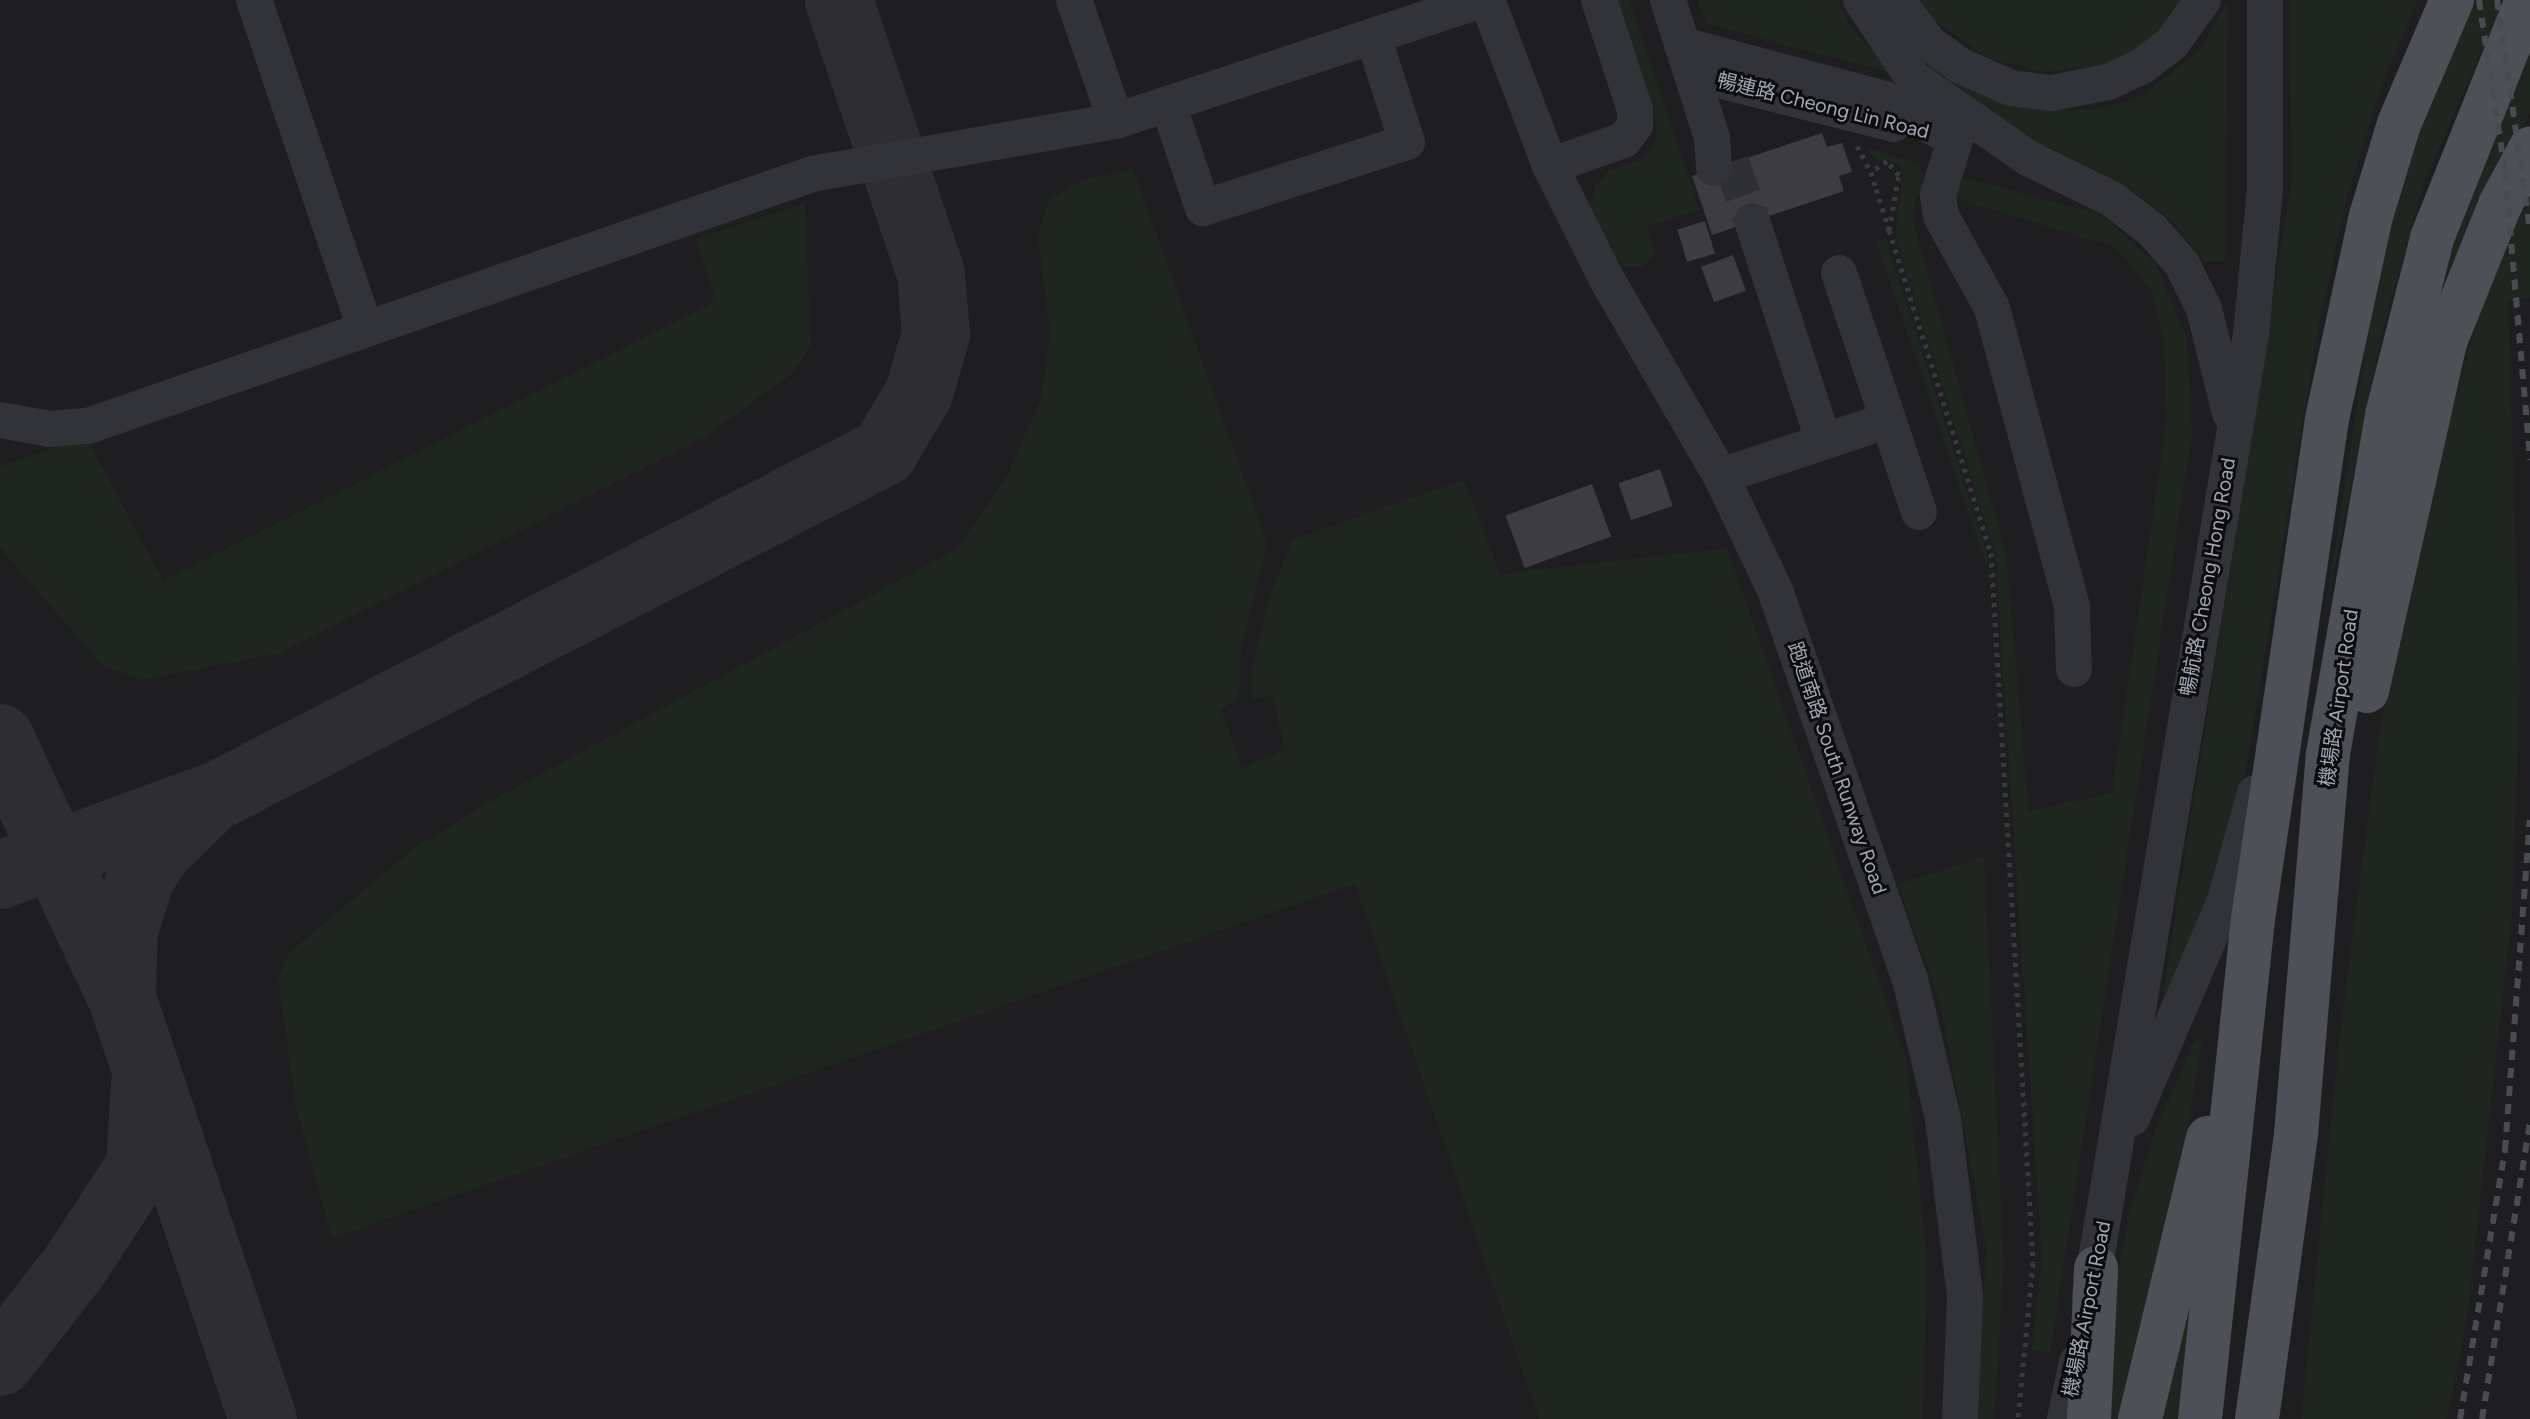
<!DOCTYPE html>
<html>
<head>
<meta charset="utf-8">
<style>
  body { margin:0 }
  #map { position:relative; width:2530px; height:1419px; overflow:hidden; background:#121213; font-family:Figtree,"Noto Sans TC",sans-serif }
  div>[style] { position:absolute }
  .built>* { inset:0; background:#1e1e20; transform-origin:0 0 }
  .green>* { inset:0; background:#1e261f }
  .taxiway>* { height:68px; margin:-34px; padding:0 34px; transform-origin:34px; border-radius:34px; background:#2e2e32 }
  .building>* { inset:0; background:#3c3c41; transform-origin:0 0 }
  .minor-tunnel>* { height:36px; margin-top:-18px; transform-origin:0; background:repeating-linear-gradient(90deg,#2f3033 0 36px,transparent 0 54px) }
  .path>* { height:5px; margin-top:-2.5px; transform-origin:0; background:repeating-linear-gradient(90deg,#383a40 0 4px,transparent 0 10px) }
  .minor>* { height:36px; margin:-18px; padding:0 18px; transform-origin:18px; border-radius:18px; background:#323339 }
  .major>* { height:44px; margin:-22px; padding:0 22px; transform-origin:22px; border-radius:22px; background:#4e5058 }
  .rail>* { height:6px; margin-top:-3px; transform-origin:0; background:repeating-linear-gradient(90deg,#494b52 0 10px,transparent 0 18px) }
  span { translate:-50% -50%; white-space:nowrap; text-align:center; line-height:1.15; -webkit-text-stroke:6px #0d0d0e; paint-order:stroke }
  .street-label { font-size:20px; color:#a2a7b5 }
</style>
</head>
<body>
<div id="map">
  <div class="built">
    <div style="left:0;top:0;width:2530px;height:1419px"></div>
  </div>
  <div class="green">
    <div style="clip-path:polygon(1614px 0,1629px 0,1700px 210px,1647px 226px,1655px 253px,1643px 267px,1622px 267px,1590px 207px,1595px 186px,1609px 171px,1643px 159px,1655px 143px,1656px 122px)"></div>
    <div style="clip-path:polygon(1697px 0,1838px 0,1849px 25px,1895px 74px,1707px 24px)"></div>
    <div style="clip-path:polygon(1921px 0,2184px 0,2148px 45px,2104px 65px,2045px 72px,1987px 57px,1934px 20px)"></div>
    <div style="clip-path:polygon(2228px 0,2225px 261px,2204px 261px,2172px 221px,2116px 179px,2000px 124px,1915px 58px,1892px 9px,2010px 102px,2057px 111px,2105px 108px,2143px 95px,2200px 50px)"></div>
    <div style="clip-path:polygon(2289px 0,2418px 0,2385px 77px,2348px 193px,2318px 329px,2242px 793px,2216px 888px,2175px 994px,2163px 993px,2292px 180px)"></div>
    <div style="clip-path:polygon(2467px 0,2505px 0,2426px 177px,2383px 329px,2323px 625px,2389px 197px)"></div>
    <div style="clip-path:polygon(2530px 43px,2530px 113px,2450px 268px,2413px 363px,2437px 264px)"></div>
    <div style="clip-path:polygon(1865px 147px,1920px 164px,1925px 195px,1916px 195px,1913px 221px,2006px 553px,2029px 811px,2112px 793px,2166px 425px,2164px 342px,2151px 290px,2115px 247px,1952px 197px,1959px 176px,2102px 215px,2155px 263px,2187px 338px,2192px 434px,2050px 1353px,2032px 1349px,2042px 1258px,1995px 553px,1895px 236px,1903px 174px,1898px 164px,1877px 160px)"></div>
    <div style="clip-path:polygon(1133px 169px,1267px 542px,1241px 648px,1239px 698px,1221px 709px,1242px 768px,1285px 749px,1272px 695px,1253px 699px,1251px 675px,1268px 600px,1293px 539px,1464px 480px,1500px 574px,1727px 548px,1906px 1059px,1927px 1260px,1923px 1419px,1539px 1419px,1355px 884px,332px 1238px,296px 1107px,278px 979px,289px 953px,414px 848px,489px 802px,957px 549px,1008px 474px,1041px 398px,1050px 334px,1038px 235px,1049px 199px,1081px 181px)"></div>
    <div style="clip-path:polygon(2530px 191px,2530px 298px,2508px 301px,2520px 681px,2512px 915px,2467px 1320px,2447px 1419px,2301px 1419px,2341px 1024px,2379px 735px,2438px 457px,2483px 299px)"></div>
    <div style="clip-path:polygon(805px 203px,811px 345px,794px 372px,707px 436px,280px 653px,142px 680px,103px 666px,0 548px,0 466px,86px 437px,163px 581px,716px 301px,696px 239px)"></div>
    <div style="clip-path:polygon(1886px 239px,1986px 550px,1988px 570px,1876px 241px)"></div>
    <div style="clip-path:polygon(1984px 857px,2004px 1267px,1994px 1419px,1973px 1419px,1987px 1251px,1940px 1004px,1898px 884px)"></div>
    <div style="clip-path:polygon(2197px 1036px,2202px 1044px,2177px 1191px,2122px 1419px,2102px 1419px,2113px 1299px,2130px 1210px,2155px 1131px)"></div>
    <div style="clip-path:polygon(2193px 1258px,2185px 1419px,2151px 1419px)"></div>
  </div>
  <div class="taxiway">
    <div style="left:0;top:738px;width:287px;rotate:64.9deg"></div>
    <div style="left:122px;top:998px;width:444px;rotate:71.5deg"></div>
    <div style="left:0;top:875px;width:234px;rotate:-20.2deg"></div>
    <div style="left:220px;top:794px;width:747px;rotate:-27.25deg"></div>
    <div style="left:884px;top:452px;width:69px;rotate:-59.3deg"></div>
    <div style="left:919px;top:393px;width:61px;rotate:-73.9deg"></div>
    <div style="left:936px;top:334px;width:60px;rotate:-94.8deg"></div>
    <div style="left:931px;top:274px;width:289px;rotate:-108.6deg"></div>
    <div style="left:122px;top:993px;width:63px;rotate:-88.2deg"></div>
    <div style="left:124px;top:930px;width:56px;rotate:-72.2deg"></div>
    <div style="left:141px;top:877px;width:30px;rotate:-57deg"></div>
    <div style="left:157px;top:852px;width:66px;rotate:-44.4deg"></div>
    <div style="left:0;top:1362px;width:120px;rotate:-52.1deg"></div>
    <div style="left:74px;top:1267px;width:121px;rotate:-56.8deg"></div>
    <div style="left:140px;top:1166px;width:82px;rotate:-86.5deg"></div>
  </div>
  <div class="building">
    <div style="clip-path:polygon(1822px 133px,1827px 147px,1842px 143px,1852px 172px,1839px 176px,1844px 191px,1712px 235px,1692px 176px)"></div>
    <div style="left:1705px;top:221px;width:34px;height:29px;rotate:73deg"></div>
    <div style="left:1733px;top:255px;width:38px;height:34px;rotate:70deg"></div>
    <div style="left:1660px;top:469px;width:39px;height:44px;rotate:71deg"></div>
    <div style="left:1592px;top:484px;width:56px;height:92px;rotate:70deg"></div>
  </div>
  <div class="minor-tunnel">
    <div style="left:1731px;top:162px;width:63px;rotate:70.4deg"></div>
  </div>
  <div class="path">
    <div style="left:1857px;top:146px;width:30px;rotate:62deg"></div>
    <div style="left:1889px;top:230px;width:56px;rotate:-79.7deg"></div>
    <div style="left:1899px;top:175px;width:18px;rotate:-131deg"></div>
    <div style="left:1887px;top:161px;width:19px;rotate:145deg"></div>
    <div style="left:1871px;top:172px;width:18px;rotate:74deg"></div>
    <div style="left:1876px;top:189px;width:43px;rotate:72.4deg"></div>
    <div style="left:1889px;top:230px;width:339px;rotate:72.5deg"></div>
    <div style="left:1991px;top:553px;width:711px;rotate:86.61deg"></div>
    <div style="left:2033px;top:1263px;width:157px;rotate:95.5deg"></div>
  </div>
  <div class="minor">
    <div style="left:254px;top:0;width:345px;rotate:71.3deg"></div>
    <div style="left:1074px;top:0;width:128px;rotate:70.9deg"></div>
    <div style="left:1487px;top:0;width:178px;rotate:69.2deg"></div>
    <div style="left:1550px;top:166px;width:125px;rotate:63.4deg"></div>
    <div style="left:1606px;top:278px;width:229px;rotate:59.9deg"></div>
    <div style="left:1721px;top:476px;width:126px;rotate:64.7deg"></div>
    <div style="left:1775px;top:590px;width:412px;rotate:70.9deg"></div>
    <div style="left:1910px;top:979px;width:144px;rotate:76.7deg"></div>
    <div style="left:1943px;top:1119px;width:178px;rotate:82.9deg"></div>
    <div style="left:1965px;top:1296px;width:123px;rotate:92.3deg"></div>
    <div style="left:1668px;top:0;width:145px;rotate:72.3deg"></div>
    <div style="left:1712px;top:138px;width:30px;rotate:86deg"></div>
    <div style="left:1861px;top:0;width:94px;rotate:56.3deg"></div>
    <div style="left:1913px;top:78px;width:140px;rotate:34.8deg"></div>
    <div style="left:2028px;top:158px;width:93px;rotate:26deg"></div>
    <div style="left:2112px;top:199px;width:51px;rotate:37.8deg"></div>
    <div style="left:2152px;top:230px;width:45px;rotate:48.6deg"></div>
    <div style="left:2182px;top:264px;width:50px;rotate:63.9deg"></div>
    <div style="left:2204px;top:309px;width:107px;rotate:76deg"></div>
    <div style="left:1897px;top:0;width:54px;rotate:53.3deg"></div>
    <div style="left:1929px;top:43px;width:37px;rotate:36deg"></div>
    <div style="left:1959px;top:65px;width:57px;rotate:23.9deg"></div>
    <div style="left:2011px;top:88px;width:41px;rotate:7deg"></div>
    <div style="left:2052px;top:93px;width:57px;rotate:-11.1deg"></div>
    <div style="left:2108px;top:82px;width:38px;rotate:-25deg"></div>
    <div style="left:2142px;top:66px;width:38px;rotate:-37deg"></div>
    <div style="left:2172px;top:43px;width:53px;rotate:-54.2deg"></div>
    <div style="left:1682px;top:45px;width:210px;rotate:14.9deg"></div>
    <div style="left:1885px;top:99px;width:81px;rotate:30.4deg"></div>
    <div style="left:1955px;top:140px;width:58px;rotate:107.2deg"></div>
    <div style="left:1938px;top:195px;width:21px;rotate:82deg"></div>
    <div style="left:1941px;top:216px;width:105px;rotate:61deg"></div>
    <div style="left:1992px;top:308px;width:310px;rotate:75deg"></div>
    <div style="left:2072px;top:607px;width:62px;rotate:88.2deg"></div>
    <div style="left:1703px;top:76px;width:197px;rotate:14.1deg"></div>
    <div style="left:1168px;top:104px;width:110px;rotate:71.4deg"></div>
    <div style="left:1203px;top:208px;width:214px;rotate:-17.9deg"></div>
    <div style="left:1407px;top:142px;width:111px;rotate:-107.8deg"></div>
    <div style="left:1550px;top:166px;width:78px;rotate:-19.4deg"></div>
    <div style="left:1624px;top:140px;width:19px;rotate:-54deg"></div>
    <div style="left:1635px;top:125px;width:15px;rotate:-90deg"></div>
    <div style="left:1635px;top:110px;width:116px;rotate:-108.1deg"></div>
    <div style="left:1752px;top:221px;width:232px;rotate:72deg"></div>
    <div style="left:1839px;top:273px;width:252px;rotate:71.5deg"></div>
    <div style="left:0;top:420px;width:51px;rotate:10.2deg"></div>
    <div style="left:50px;top:429px;width:38px;rotate:-5deg"></div>
    <div style="left:88px;top:426px;width:767px;rotate:-19.19deg"></div>
    <div style="left:812px;top:174px;width:309px;rotate:-9.9deg"></div>
    <div style="left:1116px;top:121px;width:385px;rotate:-18.3deg"></div>
    <div style="left:1721px;top:476px;width:176px;rotate:-18.5deg"></div>
    <div style="left:2132px;top:1118px;width:236px;rotate:-66.8deg"></div>
    <div style="left:2225px;top:901px;width:112px;rotate:-74.5deg"></div>
    <div style="left:2090px;top:1296px;width:975px;rotate:-80.5deg"></div>
    <div style="left:2251px;top:334px;width:146px;rotate:-84.5deg"></div>
    <div style="left:2265px;top:189px;width:189px;rotate:-90deg"></div>
    <div style="left:2065px;top:1419px;width:58px;rotate:-78.1deg"></div>
  </div>
  <div class="major">
    <div style="left:2367px;top:691px;width:358px;rotate:-77.4deg"></div>
    <div style="left:2445px;top:342px;width:148px;rotate:-68.1deg"></div>
    <div style="left:2500px;top:205px;width:64px;rotate:-61.8deg"></div>
    <div style="left:2089px;top:1419px;width:151px;rotate:-87.3deg"></div>
    <div style="left:2140px;top:1419px;width:289px;rotate:-76.4deg"></div>
    <div style="left:2200px;top:1419px;width:503px;rotate:-83.95deg"></div>
    <div style="left:2253px;top:919px;width:505px;rotate:-81.58deg"></div>
    <div style="left:2327px;top:419px;width:208px;rotate:-77.8deg"></div>
    <div style="left:2371px;top:216px;width:96px;rotate:-73.1deg"></div>
    <div style="left:2399px;top:124px;width:135px;rotate:-66.9deg"></div>
    <div style="left:2257px;top:1419px;width:288px;rotate:-82.2deg"></div>
    <div style="left:2296px;top:1134px;width:381px;rotate:-85.2deg"></div>
    <div style="left:2328px;top:754px;width:344px;rotate:-80.1deg"></div>
    <div style="left:2387px;top:415px;width:183px;rotate:-75.7deg"></div>
    <div style="left:2432px;top:238px;width:256px;rotate:-68.2deg"></div>
  </div>
  <div class="rail">
    <div style="left:2479px;top:0;width:174px;rotate:81.4deg"></div>
    <div style="left:2505px;top:172px;width:289px;rotate:85deg"></div>
    <div style="left:2497px;top:0;width:230px;rotate:81.8deg"></div>
    <div style="left:2460px;top:1419px;width:273px;rotate:-80.5deg"></div>
    <div style="left:2505px;top:1150px;width:331px;rotate:-85.7deg"></div>
    <div style="left:2482px;top:1419px;width:299px;rotate:-80.8deg"></div>
  </div>
  <div class="street-label">
    <span style="left:1823px;top:106px;rotate:14deg">暢連路 Cheong Lin Road</span>
    <span style="left:2208px;top:577px;rotate:-80deg">暢航路 Cheong Hong Road</span>
    <span style="left:2339px;top:698px;rotate:-82deg">機場路 Airport Road</span>
    <span style="left:1837px;top:768px;rotate:71deg">跑道南路 South Runway Road</span>
    <span style="left:2087px;top:1309px;rotate:-79deg">機場路 Airport Road</span>
  </div>
</div>
</body>
</html>
